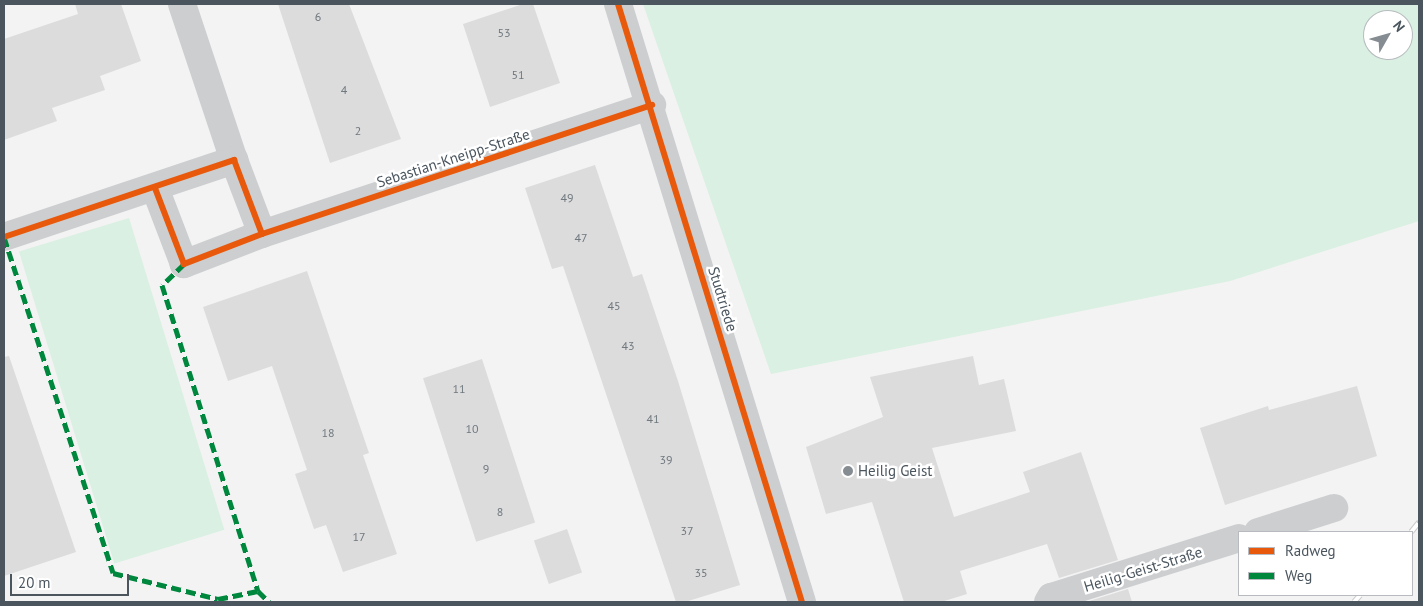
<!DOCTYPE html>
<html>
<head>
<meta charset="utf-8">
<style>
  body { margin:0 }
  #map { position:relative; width:1423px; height:606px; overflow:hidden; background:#f3f3f3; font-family:"PT Sans",sans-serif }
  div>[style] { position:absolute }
  .green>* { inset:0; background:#d9f0e2; transform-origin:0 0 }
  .building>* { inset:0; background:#dcdcdd; transform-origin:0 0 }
  .minor>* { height:28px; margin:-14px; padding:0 14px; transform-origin:14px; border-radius:14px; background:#ccced0 }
  .rail>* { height:5.5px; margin-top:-2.75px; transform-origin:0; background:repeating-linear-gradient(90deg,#fff 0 11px,#c7c8ca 0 22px); box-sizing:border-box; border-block:1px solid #c7c8ca }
  .quiet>* { height:5px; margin-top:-2.5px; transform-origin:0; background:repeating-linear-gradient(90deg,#00873e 0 10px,transparent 0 15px) }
  .cycleway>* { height:6px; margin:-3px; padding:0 3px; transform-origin:3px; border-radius:3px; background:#e8590c }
  .dots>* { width:14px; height:14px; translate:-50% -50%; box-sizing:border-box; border:2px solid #fff; border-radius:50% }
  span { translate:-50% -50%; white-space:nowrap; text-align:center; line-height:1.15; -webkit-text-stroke:5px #fff; paint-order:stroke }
  .number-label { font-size:12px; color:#6f787e }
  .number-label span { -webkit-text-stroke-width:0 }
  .street-label { font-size:15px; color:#4a555e }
  .poi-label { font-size:15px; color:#4a555e }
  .left { translate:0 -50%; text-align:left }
  .frame { position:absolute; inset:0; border:5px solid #4a555e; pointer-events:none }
  .legend { position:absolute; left:1238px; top:531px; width:175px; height:65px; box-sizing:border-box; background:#fff; border:1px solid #b7bbbf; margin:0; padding:6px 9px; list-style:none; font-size:15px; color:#4a555e }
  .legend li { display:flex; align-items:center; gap:10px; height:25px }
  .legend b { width:25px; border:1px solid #b7bbbf }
  .north { position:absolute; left:1363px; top:10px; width:50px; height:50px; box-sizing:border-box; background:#fff; border:1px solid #b7bbbf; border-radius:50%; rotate:52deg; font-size:14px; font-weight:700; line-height:20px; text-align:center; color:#4a555e }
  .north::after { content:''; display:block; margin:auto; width:18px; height:22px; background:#858c92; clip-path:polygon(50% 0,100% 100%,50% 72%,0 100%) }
  .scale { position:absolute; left:10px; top:574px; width:119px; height:22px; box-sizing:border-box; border:2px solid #4a555e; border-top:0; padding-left:6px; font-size:15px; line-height:18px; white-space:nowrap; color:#4a555e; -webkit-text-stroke:4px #fff; paint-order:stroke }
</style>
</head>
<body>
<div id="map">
  <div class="green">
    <div style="clip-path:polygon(evenodd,643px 4px,1419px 4px,1419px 221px,1230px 281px,771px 374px,643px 4px,1373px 20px,1403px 20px,1403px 50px,1373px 50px,1373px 20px)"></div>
    <div style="left:129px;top:218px;width:326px;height:115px;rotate:73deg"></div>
  </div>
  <div class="building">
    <div style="clip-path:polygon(75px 4px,121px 4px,141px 61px,100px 76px,105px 90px,52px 108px,57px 121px,4px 140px,4px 39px,78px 14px)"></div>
    <div style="clip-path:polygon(278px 4px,349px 4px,401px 139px,330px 163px)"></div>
    <div style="clip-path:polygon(523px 4px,533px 4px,560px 83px,490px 107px,463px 24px)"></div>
    <div style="clip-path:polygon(595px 165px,633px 277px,642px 274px,678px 381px,740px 585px,685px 602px,676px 602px,563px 266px,552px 269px,525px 188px)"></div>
    <div style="clip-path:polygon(307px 271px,369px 453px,363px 455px,397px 554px,343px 572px,326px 525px,314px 529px,295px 474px,307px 470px,272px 366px,228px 381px,203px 307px)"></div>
    <div style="clip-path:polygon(9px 356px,76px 552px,4px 576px,4px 357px)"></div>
    <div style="clip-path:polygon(973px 356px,979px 385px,1004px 379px,1016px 431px,932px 448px,954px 517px,1030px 492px,1023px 472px,1081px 452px,1118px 560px,1059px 578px,1047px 544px,960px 571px,967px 594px,941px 602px,904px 602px,872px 502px,826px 514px,806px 447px,883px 417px,870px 377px)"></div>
    <div style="left:482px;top:359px;width:172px;height:62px;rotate:72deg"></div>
    <div style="clip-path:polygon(1357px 386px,1377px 456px,1225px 505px,1200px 428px,1268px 406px,1269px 410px)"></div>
    <div style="left:567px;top:529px;width:46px;height:35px;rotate:71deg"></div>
    <div style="clip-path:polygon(1128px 589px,1132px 602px,1086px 602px)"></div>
  </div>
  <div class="minor">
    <div style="left:182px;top:4px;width:164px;rotate:71.6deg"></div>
    <div style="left:618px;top:4px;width:626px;rotate:72.9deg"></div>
    <div style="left:262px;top:234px;width:411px;rotate:-18.3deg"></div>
    <div style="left:4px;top:237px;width:243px;rotate:-18.5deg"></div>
    <div style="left:234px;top:160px;width:79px;rotate:69.3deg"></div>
    <div style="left:262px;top:234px;width:84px;rotate:159deg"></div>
    <div style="left:184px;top:264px;width:81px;rotate:-110.9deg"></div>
    <div style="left:1258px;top:532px;width:80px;rotate:-17.5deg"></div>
    <div style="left:1048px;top:602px;width:6px;rotate:-59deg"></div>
    <div style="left:1051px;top:597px;width:197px;rotate:-17.4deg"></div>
  </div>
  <div class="rail">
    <div style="left:1411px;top:532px;width:13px;rotate:-51deg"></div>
    <div style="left:1354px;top:602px;width:9px;rotate:-49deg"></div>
  </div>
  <div class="quiet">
    <div style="left:4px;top:237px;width:353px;rotate:72deg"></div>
    <div style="left:113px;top:573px;width:108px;rotate:13.9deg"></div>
    <div style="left:218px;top:599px;width:41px;rotate:-11.3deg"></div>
    <div style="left:184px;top:264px;width:30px;rotate:136deg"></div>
    <div style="left:162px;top:285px;width:321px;rotate:72.6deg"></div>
    <div style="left:258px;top:591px;width:16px;rotate:45deg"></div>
  </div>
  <div class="cycleway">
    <div style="left:618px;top:4px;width:626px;rotate:72.9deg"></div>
    <div style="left:262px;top:234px;width:411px;rotate:-18.3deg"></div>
    <div style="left:4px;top:237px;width:243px;rotate:-18.5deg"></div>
    <div style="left:234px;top:160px;width:79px;rotate:69.3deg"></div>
    <div style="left:262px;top:234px;width:84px;rotate:159deg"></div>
    <div style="left:184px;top:264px;width:81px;rotate:-110.9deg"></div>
  </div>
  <div class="dots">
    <div style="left:848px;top:471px;background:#858c92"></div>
  </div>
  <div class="number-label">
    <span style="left:318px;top:17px">6</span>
    <span style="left:504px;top:33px">53</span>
    <span style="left:518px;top:75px">51</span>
    <span style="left:344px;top:90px">4</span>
    <span style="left:358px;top:131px">2</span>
    <span style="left:567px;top:198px">49</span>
    <span style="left:581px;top:238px">47</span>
    <span style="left:614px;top:306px">45</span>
    <span style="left:628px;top:346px">43</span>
    <span style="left:459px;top:389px">11</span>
    <span style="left:653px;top:419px">41</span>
    <span style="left:472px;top:429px">10</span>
    <span style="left:328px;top:433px">18</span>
    <span style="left:666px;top:460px">39</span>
    <span style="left:486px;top:469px">9</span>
    <span style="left:500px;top:512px">8</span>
    <span style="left:687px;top:531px">37</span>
    <span style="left:359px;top:537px">17</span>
    <span style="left:701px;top:573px">35</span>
  </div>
  <div class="street-label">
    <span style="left:453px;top:158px;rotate:-18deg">Sebastian-Kneipp-Straße</span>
    <span style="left:723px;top:299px;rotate:73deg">Studtriede</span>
    <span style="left:1143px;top:569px;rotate:-17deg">Heilig-Geist-Straße</span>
  </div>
  <div class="poi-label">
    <span class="left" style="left:858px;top:471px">Heilig Geist</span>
  </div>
  <div class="frame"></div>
  <ul class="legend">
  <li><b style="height:6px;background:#e8590c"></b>Radweg</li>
  <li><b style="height:6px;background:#00873e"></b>Weg</li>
  </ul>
  <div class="north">N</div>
  <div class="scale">20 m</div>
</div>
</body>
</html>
